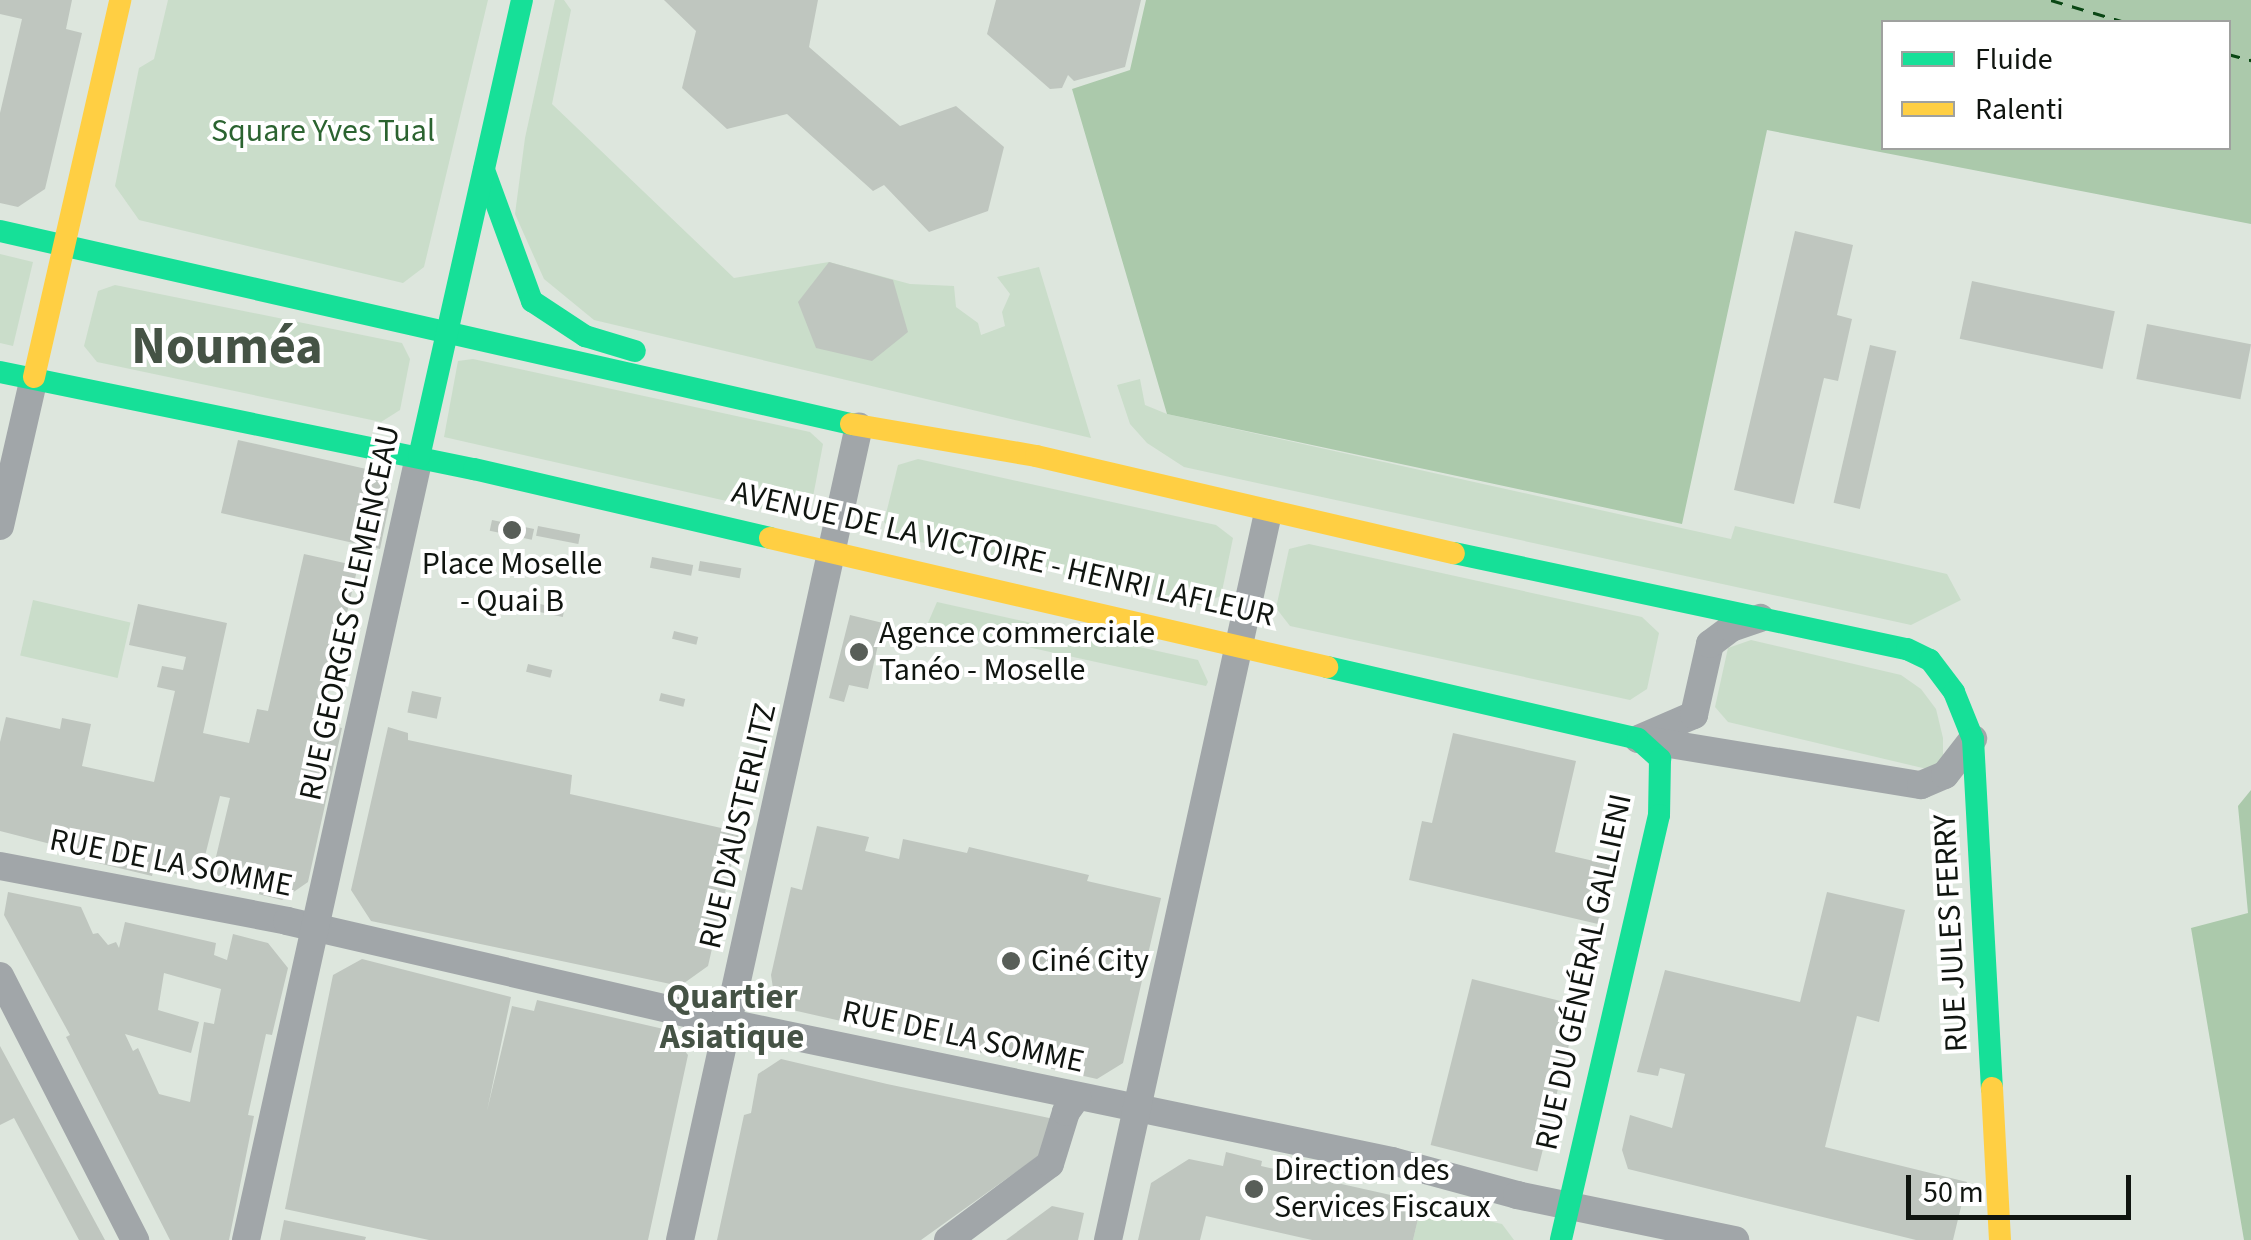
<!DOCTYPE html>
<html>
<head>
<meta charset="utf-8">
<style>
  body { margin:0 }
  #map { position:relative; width:2251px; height:1240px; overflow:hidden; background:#dde6dd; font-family:"Source Sans 3",sans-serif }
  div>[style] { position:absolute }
  .green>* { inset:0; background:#caddca; transform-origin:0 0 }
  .water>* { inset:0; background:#abc9ab }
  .ferry>* { height:2.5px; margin-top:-1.25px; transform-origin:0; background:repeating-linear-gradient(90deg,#0a4714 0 12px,transparent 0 22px) }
  .building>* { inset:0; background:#bfc6bf; transform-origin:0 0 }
  .street>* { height:28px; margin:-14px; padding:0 14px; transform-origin:14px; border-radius:14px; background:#a1a6a9 }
  .fast>* { height:22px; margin:-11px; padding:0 11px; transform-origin:11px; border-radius:11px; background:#16e098 }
  .slow>* { height:22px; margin:-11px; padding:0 11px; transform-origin:11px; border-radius:11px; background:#ffcf43 }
  .dots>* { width:28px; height:28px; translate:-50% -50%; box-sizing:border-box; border:5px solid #fff; border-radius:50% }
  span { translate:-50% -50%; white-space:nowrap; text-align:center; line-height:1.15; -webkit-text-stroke:8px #fff; paint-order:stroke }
  .park-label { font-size:32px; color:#2b6330 }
  .street-label { font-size:32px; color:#101510 }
  .poi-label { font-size:32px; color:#101510 }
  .left { translate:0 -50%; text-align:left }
  .neighbourhood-label { font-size:35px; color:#455345; font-weight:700 }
  .town-label { font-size:52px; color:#455345; font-weight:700 }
  .legend { position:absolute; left:1881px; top:20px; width:350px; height:130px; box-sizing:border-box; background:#fff; border:2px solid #9fa19f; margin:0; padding:12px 18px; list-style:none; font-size:30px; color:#101510 }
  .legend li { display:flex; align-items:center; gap:20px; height:50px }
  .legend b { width:50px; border:2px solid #9fa19f }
  .scale { position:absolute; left:1906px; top:1175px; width:225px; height:45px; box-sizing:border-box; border:5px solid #101510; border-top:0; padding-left:12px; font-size:30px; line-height:35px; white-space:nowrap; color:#101510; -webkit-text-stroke:8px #fff; paint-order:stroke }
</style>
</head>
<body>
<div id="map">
  <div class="green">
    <div style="clip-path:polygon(168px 0,488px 0,424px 267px,403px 283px,139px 220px,115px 186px,139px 68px,154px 59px)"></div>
    <div style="clip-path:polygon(555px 0,564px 0,571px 10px,552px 104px,734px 278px,829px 262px,910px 284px,954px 286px,956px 307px,978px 323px,981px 335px,1005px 326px,1002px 312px,1010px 294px,997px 277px,1039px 267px,1091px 438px,594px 320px,544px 279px,515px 214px,525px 138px)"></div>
    <div style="clip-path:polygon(0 254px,33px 262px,13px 346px,0 343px)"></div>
    <div style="clip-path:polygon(115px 285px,402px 343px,410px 359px,400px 410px,381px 422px,97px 362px,84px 346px,98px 291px)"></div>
    <div style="clip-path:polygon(473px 359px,810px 432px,823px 444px,812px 502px,793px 516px,444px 437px,458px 361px)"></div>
    <div style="clip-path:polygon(1140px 379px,1145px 405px,1167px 414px,1731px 539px,1735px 526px,1947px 574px,1961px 600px,1911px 625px,1184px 467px,1147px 443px,1130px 424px,1117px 385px)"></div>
    <div style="clip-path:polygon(918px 459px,1216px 525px,1233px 538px,1221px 596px,1199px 605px,898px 537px,884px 522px,898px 465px)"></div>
    <div style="clip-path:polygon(1309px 544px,1642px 617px,1659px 633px,1647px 689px,1630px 700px,1290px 626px,1276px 608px,1289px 549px)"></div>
    <div style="left:33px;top:600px;width:100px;height:57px;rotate:13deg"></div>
    <div style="clip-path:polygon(937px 602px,1198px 660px,1208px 682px,1206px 686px,927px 625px)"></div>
    <div style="clip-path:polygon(1751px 640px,1901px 675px,1921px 689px,1936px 709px,1943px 738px,1943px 761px,1927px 769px,1728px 722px,1715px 707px,1728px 648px)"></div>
    <div style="clip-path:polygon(1421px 1206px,1502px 1224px,1514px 1240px,1413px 1240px)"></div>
  </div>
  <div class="water">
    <div style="clip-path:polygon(evenodd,1146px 0,2251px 0,2251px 224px,1767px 130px,1682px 524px,1167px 414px,1072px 89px,1130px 70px,1146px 0,2228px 22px,2228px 148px,1884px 148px,1884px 22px,2228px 22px)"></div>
    <div style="clip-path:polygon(2251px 790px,2251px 1240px,2244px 1240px,2191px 928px,2248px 913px,2238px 806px)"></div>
  </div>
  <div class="ferry">
    <div style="left:2051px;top:0;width:77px;rotate:16.6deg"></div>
    <div style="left:2228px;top:54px;width:24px;rotate:15deg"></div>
  </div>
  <div class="building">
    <div style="clip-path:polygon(0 0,72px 0,66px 29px,82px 33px,45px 189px,18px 207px,0 203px,0 113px,22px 19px,0 14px)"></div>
    <div style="clip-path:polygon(664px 0,818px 0,809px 47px,900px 126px,956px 106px,1004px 147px,988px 211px,929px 232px,884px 185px,873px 191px,787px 114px,727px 129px,682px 88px,696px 31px)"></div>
    <div style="clip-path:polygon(996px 0,1141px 0,1125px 67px,1074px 81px,1068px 75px,1062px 88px,1050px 89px,987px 34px)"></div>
    <div style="clip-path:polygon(1795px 231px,1853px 245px,1837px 315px,1852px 319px,1838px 381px,1824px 378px,1794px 504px,1734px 490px)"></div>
    <div style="clip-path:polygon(829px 262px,893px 280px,908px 332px,872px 361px,816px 348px,798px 302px)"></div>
    <div style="left:1972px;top:281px;width:146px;height:59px;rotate:12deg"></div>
    <div style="left:2147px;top:324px;width:106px;height:56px;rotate:11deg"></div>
    <div style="left:1870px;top:345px;width:27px;height:162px;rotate:13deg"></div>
    <div style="clip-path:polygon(238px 440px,375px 471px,390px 501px,380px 549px,221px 513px)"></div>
    <div style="left:492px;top:520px;width:43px;height:11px;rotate:12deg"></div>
    <div style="left:538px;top:526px;width:43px;height:10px;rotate:11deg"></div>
    <div style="clip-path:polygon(304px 554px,358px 566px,321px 723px,342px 728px,308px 882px,282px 900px,210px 882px,230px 798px,220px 796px,199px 880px,154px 868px,152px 876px,73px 857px,74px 850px,0 831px,0 742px,6px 717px,60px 729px,62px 718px,91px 724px,82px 766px,154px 782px,175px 691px,157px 687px,162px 666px,183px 670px,186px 657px,129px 645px,138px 604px,227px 623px,203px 733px,249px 743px,257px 709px,268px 711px)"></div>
    <div style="left:652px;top:557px;width:42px;height:11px;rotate:11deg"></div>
    <div style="left:700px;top:561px;width:42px;height:10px;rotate:10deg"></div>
    <div style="left:540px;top:604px;width:25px;height:8px;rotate:12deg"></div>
    <div style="clip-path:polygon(850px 615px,883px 623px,868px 689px,849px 685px,844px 702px,829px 698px)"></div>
    <div style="left:674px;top:631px;width:25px;height:8px;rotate:14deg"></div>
    <div style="left:528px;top:664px;width:25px;height:8px;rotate:14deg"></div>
    <div style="left:412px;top:691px;width:30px;height:22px;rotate:12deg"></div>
    <div style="left:661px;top:693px;width:25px;height:8px;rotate:14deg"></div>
    <div style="clip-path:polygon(388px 727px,408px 733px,408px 740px,572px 775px,570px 794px,739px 832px,708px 966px,680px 986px,371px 921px,351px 890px)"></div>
    <div style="clip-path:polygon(1453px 733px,1576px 761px,1555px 852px,1611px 865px,1598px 924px,1409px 880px,1422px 821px,1432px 823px)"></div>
    <div style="clip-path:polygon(817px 826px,869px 837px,865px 851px,899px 859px,903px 839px,967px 853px,969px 847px,1089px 875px,1087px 881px,1161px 898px,1123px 1063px,1097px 1079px,788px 1009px,774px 995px,771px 975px,791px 887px,802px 890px)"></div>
    <div style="clip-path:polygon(evenodd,8px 892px,81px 907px,93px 934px,98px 933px,108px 945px,116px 942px,119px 948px,125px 922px,216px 943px,214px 955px,227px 960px,233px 934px,268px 943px,288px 968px,272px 1035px,266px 1034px,248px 1115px,254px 1116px,229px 1240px,170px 1240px,66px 1037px,70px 1035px,4px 915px,8px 892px,164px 973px,221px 989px,214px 1024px,204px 1022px,190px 1102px,159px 1094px,138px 1048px,133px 1051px,125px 1034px,191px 1053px,199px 1022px,158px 1010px,164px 973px)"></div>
    <div style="clip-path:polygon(1827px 892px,1905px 910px,1879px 1022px,1857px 1016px,1825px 1147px,1967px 1182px,1953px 1240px,1916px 1240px,1628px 1169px,1622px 1150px,1630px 1115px,1672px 1128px,1685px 1074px,1660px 1068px,1658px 1076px,1637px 1072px,1665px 970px,1800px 1002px)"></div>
    <div style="clip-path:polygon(362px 959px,511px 997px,487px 1111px,512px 1006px,534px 1011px,537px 1000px,668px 1030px,688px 1055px,648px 1240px,429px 1240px,285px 1209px,333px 975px)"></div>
    <div style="left:1472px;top:979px;width:110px;height:171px;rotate:14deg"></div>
    <div style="clip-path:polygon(0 1046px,33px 1107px,105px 1240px,79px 1240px,14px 1118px,0 1125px)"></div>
    <div style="clip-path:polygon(781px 1059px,887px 1084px,1054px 1119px,1044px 1152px,921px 1240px,717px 1240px,744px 1115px,751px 1113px,758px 1074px)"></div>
    <div style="clip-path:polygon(1226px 1152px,1262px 1161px,1261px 1166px,1422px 1202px,1413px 1240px,1312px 1240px,1206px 1216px,1200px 1240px,1138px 1240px,1151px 1183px,1189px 1159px,1223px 1166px)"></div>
    <div style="clip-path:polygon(1052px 1206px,1084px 1213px,1078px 1240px,1006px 1240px)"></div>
    <div style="clip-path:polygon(284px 1220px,366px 1237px,365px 1240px,280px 1240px)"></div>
  </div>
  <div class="street">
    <div style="left:0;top:526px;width:153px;rotate:-77.1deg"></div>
    <div style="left:1638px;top:739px;width:61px;rotate:-23.2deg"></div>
    <div style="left:1694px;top:715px;width:73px;rotate:-77.3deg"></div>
    <div style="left:1710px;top:644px;width:26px;rotate:-37deg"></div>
    <div style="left:1731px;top:628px;width:31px;rotate:-19deg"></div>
    <div style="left:1639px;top:739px;width:286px;rotate:9.3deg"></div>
    <div style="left:1921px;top:785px;width:26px;rotate:-23deg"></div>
    <div style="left:1945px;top:775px;width:46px;rotate:-52.1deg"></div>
    <div style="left:0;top:866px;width:292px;rotate:10.8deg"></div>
    <div style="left:287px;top:921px;width:454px;rotate:13deg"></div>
    <div style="left:729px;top:1023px;width:677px;rotate:11.76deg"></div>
    <div style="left:1392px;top:1161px;width:130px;rotate:15.2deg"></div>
    <div style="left:1517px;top:1195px;width:223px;rotate:11.7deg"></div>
    <div style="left:0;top:976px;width:297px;rotate:62.9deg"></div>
    <div style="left:246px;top:1240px;width:802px;rotate:-77.54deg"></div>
    <div style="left:680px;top:1240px;width:833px;rotate:-77.6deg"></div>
    <div style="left:948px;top:1240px;width:127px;rotate:-36.7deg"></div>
    <div style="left:1050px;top:1164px;width:54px;rotate:-72.9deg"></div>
    <div style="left:1066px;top:1112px;width:19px;rotate:-54deg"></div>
    <div style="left:1108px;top:1240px;width:744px;rotate:-77.59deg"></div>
  </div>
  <div class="fast">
    <div style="left:484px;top:170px;width:140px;rotate:69.9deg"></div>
    <div style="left:532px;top:301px;width:64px;rotate:33.4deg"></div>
    <div style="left:585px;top:336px;width:52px;rotate:16.7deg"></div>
    <div style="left:0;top:231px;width:873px;rotate:12.78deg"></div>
    <div style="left:0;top:372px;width:484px;rotate:11.6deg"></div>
    <div style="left:474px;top:469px;width:304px;rotate:13.1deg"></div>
    <div style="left:419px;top:457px;width:468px;rotate:-77.3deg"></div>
    <div style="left:1454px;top:553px;width:463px;rotate:12deg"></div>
    <div style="left:1907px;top:649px;width:25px;rotate:26deg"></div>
    <div style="left:1930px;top:660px;width:40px;rotate:53deg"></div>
    <div style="left:1954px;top:692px;width:51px;rotate:68deg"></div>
    <div style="left:1973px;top:739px;width:350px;rotate:86.9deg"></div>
    <div style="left:1327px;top:667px;width:319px;rotate:13deg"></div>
    <div style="left:1638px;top:739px;width:30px;rotate:42deg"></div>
    <div style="left:1660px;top:759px;width:56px;rotate:91deg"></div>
    <div style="left:1659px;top:815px;width:436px;rotate:103deg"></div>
  </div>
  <div class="slow">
    <div style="left:34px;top:377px;width:387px;rotate:-77.1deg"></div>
    <div style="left:851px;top:424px;width:188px;rotate:9.8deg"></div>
    <div style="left:1036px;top:456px;width:429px;rotate:13.1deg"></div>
    <div style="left:770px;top:538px;width:572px;rotate:13.04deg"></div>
    <div style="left:1992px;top:1088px;width:152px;rotate:87deg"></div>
  </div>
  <div class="dots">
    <div style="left:512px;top:530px;background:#585e58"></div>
    <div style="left:859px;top:652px;background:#585e58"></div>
    <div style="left:1011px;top:961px;background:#585e58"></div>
    <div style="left:1254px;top:1189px;background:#585e58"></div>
  </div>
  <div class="park-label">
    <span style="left:323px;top:131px">Square Yves Tual</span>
  </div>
  <div class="street-label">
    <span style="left:1003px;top:554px;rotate:13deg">AVENUE DE LA VICTOIRE - HENRI LAFLEUR</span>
    <span style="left:350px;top:613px;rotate:-78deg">RUE GEORGES CLEMENCEAU</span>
    <span style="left:738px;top:826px;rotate:-77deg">RUE D'AUSTERLITZ</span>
    <span style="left:171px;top:863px;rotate:11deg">RUE DE LA SOMME</span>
    <span style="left:1951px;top:933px;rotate:-93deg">RUE JULES FERRY</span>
    <span style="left:1584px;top:972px;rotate:-78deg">RUE DU GÉNÉRAL GALLIENI</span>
    <span style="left:963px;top:1037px;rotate:12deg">RUE DE LA SOMME</span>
  </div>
  <div class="poi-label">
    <span style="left:512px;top:583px">Place Moselle<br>- Quai B</span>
    <span class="left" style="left:879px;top:652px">Agence commerciale<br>Tanéo - Moselle</span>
    <span class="left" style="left:1031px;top:961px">Ciné City</span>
    <span class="left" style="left:1274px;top:1189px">Direction des<br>Services Fiscaux</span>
  </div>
  <div class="neighbourhood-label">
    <span style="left:732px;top:1017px">Quartier<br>Asiatique</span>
  </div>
  <div class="town-label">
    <span style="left:227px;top:348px">Nouméa</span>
  </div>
  <ul class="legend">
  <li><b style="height:12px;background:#16e098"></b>Fluide</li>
  <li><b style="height:12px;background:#ffcf43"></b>Ralenti</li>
  </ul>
  <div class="scale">50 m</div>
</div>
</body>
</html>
